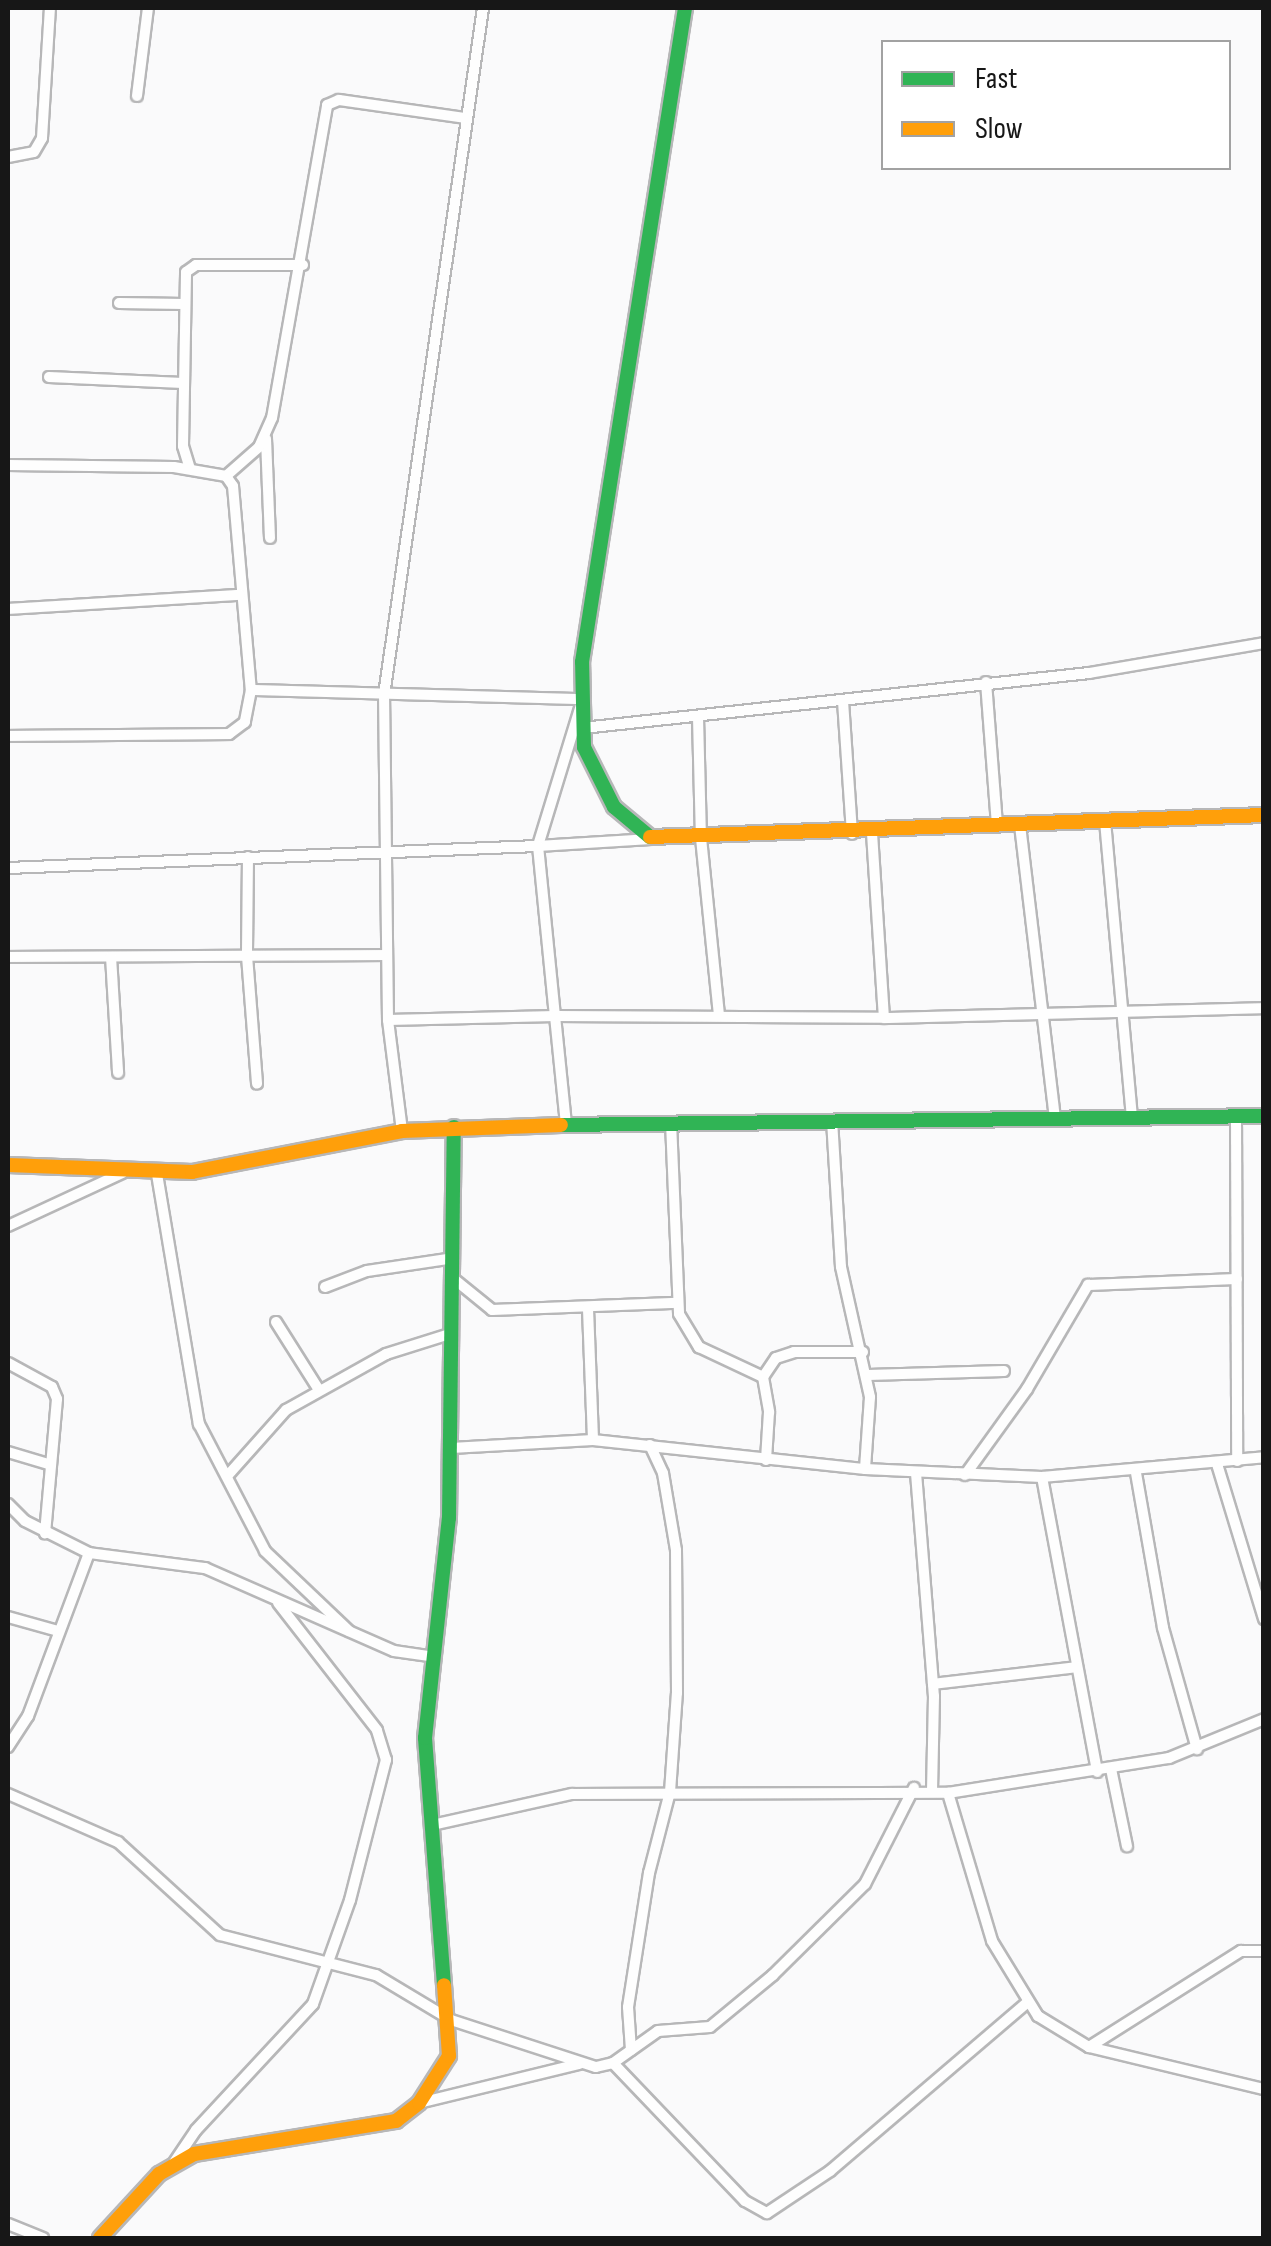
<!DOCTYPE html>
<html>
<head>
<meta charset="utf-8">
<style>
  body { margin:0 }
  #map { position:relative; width:1271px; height:2246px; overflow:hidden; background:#fafafb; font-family:"Sofia Sans Condensed",sans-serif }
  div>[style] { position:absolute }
  .roads { filter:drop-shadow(2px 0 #b7b7b8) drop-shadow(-2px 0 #b7b7b8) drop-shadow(0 2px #b7b7b8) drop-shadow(0 -2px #b7b7b8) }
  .street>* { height:10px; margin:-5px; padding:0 5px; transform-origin:5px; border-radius:5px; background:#fefefe }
  .fast>* { height:14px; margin:-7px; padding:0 7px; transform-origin:7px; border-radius:7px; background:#30b455 }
  .slow>* { height:14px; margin:-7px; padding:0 7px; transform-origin:7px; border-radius:7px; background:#ff9f0a }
  span { translate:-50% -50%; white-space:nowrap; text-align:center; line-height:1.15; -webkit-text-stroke:8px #fff; paint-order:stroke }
  .frame { position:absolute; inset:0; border:10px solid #171717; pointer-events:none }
  .legend { position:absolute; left:881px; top:40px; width:350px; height:130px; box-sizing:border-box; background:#fff; border:2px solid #a2a2a2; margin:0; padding:12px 18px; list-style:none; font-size:30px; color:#171717 }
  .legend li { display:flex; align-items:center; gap:20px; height:50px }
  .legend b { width:50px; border:2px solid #a2a2a2 }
</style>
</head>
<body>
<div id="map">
  <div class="roads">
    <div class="street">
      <div style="left:137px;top:96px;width:89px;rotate:-82.9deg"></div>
      <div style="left:8px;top:157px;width:26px;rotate:-11deg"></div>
      <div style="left:34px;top:152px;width:16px;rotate:-60deg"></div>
      <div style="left:42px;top:138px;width:130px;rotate:-86.5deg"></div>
      <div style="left:119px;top:303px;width:65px;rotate:0.9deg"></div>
      <div style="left:49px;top:377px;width:134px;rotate:2.6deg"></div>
      <div style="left:266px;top:439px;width:99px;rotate:87.7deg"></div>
      <div style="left:8px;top:465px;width:166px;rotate:0.7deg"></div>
      <div style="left:174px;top:467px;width:53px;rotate:9.8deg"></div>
      <div style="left:226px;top:476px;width:12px;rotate:55deg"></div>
      <div style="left:233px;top:486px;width:205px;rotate:85deg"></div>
      <div style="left:251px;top:690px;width:33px;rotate:101deg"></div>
      <div style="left:245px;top:722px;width:20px;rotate:143deg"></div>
      <div style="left:229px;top:734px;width:221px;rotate:179.5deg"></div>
      <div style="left:190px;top:469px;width:24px;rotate:-107deg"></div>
      <div style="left:183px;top:446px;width:174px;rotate:-89deg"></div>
      <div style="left:186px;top:272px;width:12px;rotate:-35deg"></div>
      <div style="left:196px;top:265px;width:107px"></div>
      <div style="left:226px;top:476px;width:44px;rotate:-41.3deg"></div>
      <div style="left:259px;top:447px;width:32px;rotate:-66deg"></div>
      <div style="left:272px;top:418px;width:318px;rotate:-80deg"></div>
      <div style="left:327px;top:105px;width:13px;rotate:-23deg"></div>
      <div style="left:339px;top:100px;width:127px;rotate:8.1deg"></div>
      <div style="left:8px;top:609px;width:232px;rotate:-3.5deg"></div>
      <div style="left:986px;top:682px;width:144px;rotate:85.6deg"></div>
      <div style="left:251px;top:690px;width:329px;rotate:1.6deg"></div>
      <div style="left:843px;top:701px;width:133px;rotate:86.1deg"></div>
      <div style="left:581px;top:705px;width:147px;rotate:107deg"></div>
      <div style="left:538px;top:846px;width:113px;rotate:-3.5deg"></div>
      <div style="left:698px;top:717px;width:121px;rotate:88.6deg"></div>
      <div style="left:701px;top:838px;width:178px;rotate:84.2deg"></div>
      <div style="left:583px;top:728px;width:509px;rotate:-6.2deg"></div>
      <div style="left:1089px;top:673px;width:178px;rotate:-9.7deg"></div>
      <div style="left:1105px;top:821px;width:298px;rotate:84.8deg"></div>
      <div style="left:1020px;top:825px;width:295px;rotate:83.2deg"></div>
      <div style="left:872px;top:833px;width:185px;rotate:86.3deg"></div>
      <div style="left:884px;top:1018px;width:380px;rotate:-1.5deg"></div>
      <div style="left:248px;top:857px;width:99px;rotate:90.6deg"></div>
      <div style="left:247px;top:956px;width:128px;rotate:85.5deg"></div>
      <div style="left:8px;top:868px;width:530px;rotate:-2.38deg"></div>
      <div style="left:538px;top:846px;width:171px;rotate:84.3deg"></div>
      <div style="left:555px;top:1016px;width:329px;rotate:0.3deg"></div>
      <div style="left:8px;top:957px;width:378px;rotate:-0.3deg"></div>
      <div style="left:111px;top:957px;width:116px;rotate:86.5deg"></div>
      <div style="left:388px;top:1020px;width:167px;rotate:-1.4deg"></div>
      <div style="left:555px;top:1016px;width:110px;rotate:84.2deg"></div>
      <div style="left:1236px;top:1117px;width:344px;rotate:89.8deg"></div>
      <div style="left:832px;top:1120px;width:147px;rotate:86.5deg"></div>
      <div style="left:841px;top:1267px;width:133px;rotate:77.4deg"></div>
      <div style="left:870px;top:1397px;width:72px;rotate:94deg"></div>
      <div style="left:671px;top:1122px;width:192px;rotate:87.6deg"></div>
      <div style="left:679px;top:1314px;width:39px;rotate:59deg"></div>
      <div style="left:699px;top:1347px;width:71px;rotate:25.1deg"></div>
      <div style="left:763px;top:1377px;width:36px;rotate:80deg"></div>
      <div style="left:769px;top:1412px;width:48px;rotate:93.6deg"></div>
      <div style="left:402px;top:1131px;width:112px;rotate:-97.2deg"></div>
      <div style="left:388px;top:1020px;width:325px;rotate:-90.7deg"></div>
      <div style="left:384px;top:695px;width:694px;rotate:-81.8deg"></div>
      <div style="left:157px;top:1174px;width:254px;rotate:80.5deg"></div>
      <div style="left:199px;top:1424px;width:143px;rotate:62.5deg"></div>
      <div style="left:265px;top:1551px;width:116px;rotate:43.6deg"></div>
      <div style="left:8px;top:1226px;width:126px;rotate:-24.9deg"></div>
      <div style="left:454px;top:1279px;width:49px;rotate:39.2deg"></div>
      <div style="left:492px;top:1310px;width:186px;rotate:-2.2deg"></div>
      <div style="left:325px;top:1287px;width:45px;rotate:-20.9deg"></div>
      <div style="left:367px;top:1271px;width:88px;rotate:-8.5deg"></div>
      <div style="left:588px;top:1309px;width:131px;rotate:87.8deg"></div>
      <div style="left:276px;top:1322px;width:80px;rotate:57.7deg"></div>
      <div style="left:8px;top:1363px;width:50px;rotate:28.6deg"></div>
      <div style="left:52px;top:1387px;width:13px;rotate:67deg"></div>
      <div style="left:57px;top:1399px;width:135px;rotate:95.1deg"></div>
      <div style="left:868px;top:1375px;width:136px;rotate:-1.7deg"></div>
      <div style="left:763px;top:1377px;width:23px;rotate:-56deg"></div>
      <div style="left:776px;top:1358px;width:19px;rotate:-18deg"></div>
      <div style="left:794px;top:1352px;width:69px"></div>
      <div style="left:451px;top:1448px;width:142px;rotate:-3.2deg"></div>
      <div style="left:593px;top:1440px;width:274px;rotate:6.1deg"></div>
      <div style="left:865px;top:1469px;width:177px;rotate:2.6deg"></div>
      <div style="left:1042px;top:1477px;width:223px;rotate:-5.1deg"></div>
      <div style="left:8px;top:1452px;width:42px;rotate:16.7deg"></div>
      <div style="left:1217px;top:1464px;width:162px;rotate:73.1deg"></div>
      <div style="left:916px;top:1473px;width:224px;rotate:85.4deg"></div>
      <div style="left:934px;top:1696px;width:92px;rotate:91.2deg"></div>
      <div style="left:1136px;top:1473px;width:157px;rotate:80.1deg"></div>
      <div style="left:1163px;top:1628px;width:126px;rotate:74.3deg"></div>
      <div style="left:229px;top:1474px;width:86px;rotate:-48.3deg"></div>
      <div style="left:286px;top:1410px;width:115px;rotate:-29.2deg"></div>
      <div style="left:386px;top:1354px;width:70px;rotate:-17.4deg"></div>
      <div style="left:965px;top:1475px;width:106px;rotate:-54.2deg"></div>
      <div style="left:1027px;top:1389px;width:121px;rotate:-59.6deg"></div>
      <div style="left:1088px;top:1285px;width:149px;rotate:-2.3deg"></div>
      <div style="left:1042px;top:1477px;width:300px;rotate:79.4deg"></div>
      <div style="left:8px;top:1504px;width:24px;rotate:45deg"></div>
      <div style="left:25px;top:1521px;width:72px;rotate:26.6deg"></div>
      <div style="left:89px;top:1553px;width:174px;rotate:110.5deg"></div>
      <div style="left:28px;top:1716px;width:37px;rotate:123deg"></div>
      <div style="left:89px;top:1553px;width:117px;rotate:7.4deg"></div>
      <div style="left:205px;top:1568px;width:206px;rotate:23.7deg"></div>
      <div style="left:394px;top:1651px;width:41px;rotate:8.3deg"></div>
      <div style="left:8px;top:1617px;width:52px;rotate:15.6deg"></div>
      <div style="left:933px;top:1684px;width:145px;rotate:-6.7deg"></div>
      <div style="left:1111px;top:1769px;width:79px;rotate:78.3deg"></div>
      <div style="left:948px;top:1793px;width:154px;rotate:73.4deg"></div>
      <div style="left:992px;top:1941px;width:88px;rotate:58.5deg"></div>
      <div style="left:1038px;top:2016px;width:60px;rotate:31.3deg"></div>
      <div style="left:1089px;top:2047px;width:180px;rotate:13.5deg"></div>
      <div style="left:8px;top:1794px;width:120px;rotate:23.6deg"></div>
      <div style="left:118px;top:1842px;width:138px;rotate:42.4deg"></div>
      <div style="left:220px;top:1935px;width:161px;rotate:14.4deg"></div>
      <div style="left:376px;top:1975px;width:87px;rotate:31deg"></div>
      <div style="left:451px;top:2020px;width:152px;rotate:18deg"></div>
      <div style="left:596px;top:2067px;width:17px;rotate:-13deg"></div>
      <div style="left:613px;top:2063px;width:55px;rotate:-35.4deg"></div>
      <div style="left:658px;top:2031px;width:52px;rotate:-4.4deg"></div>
      <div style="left:710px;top:2027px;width:82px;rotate:-39.5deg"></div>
      <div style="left:773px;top:1975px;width:129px;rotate:-44.7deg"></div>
      <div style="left:865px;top:1884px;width:108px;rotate:-63deg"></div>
      <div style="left:432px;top:1825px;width:143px;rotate:-12.5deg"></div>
      <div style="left:572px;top:1794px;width:376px;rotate:-0.2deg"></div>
      <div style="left:948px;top:1793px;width:224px;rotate:-9deg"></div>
      <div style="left:1169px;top:1758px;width:103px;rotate:-22.3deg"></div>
      <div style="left:1089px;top:2047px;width:180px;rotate:-32.3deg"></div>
      <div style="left:1241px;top:1951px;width:23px"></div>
      <div style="left:631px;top:2050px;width:43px;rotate:-94deg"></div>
      <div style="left:628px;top:2007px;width:136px;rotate:-81.1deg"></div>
      <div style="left:649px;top:1873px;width:84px;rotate:-75.5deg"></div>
      <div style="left:670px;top:1792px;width:99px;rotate:-86deg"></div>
      <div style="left:677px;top:1693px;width:143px;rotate:-90.4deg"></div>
      <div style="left:676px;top:1550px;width:78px;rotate:-99.6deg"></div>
      <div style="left:663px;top:1473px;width:31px;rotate:-115deg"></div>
      <div style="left:613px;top:2063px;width:191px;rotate:46.3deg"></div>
      <div style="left:745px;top:2201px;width:25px;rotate:29deg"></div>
      <div style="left:767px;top:2213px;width:76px;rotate:-33.7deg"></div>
      <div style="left:830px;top:2171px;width:260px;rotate:-40.5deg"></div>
      <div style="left:419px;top:2103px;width:165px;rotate:-13.7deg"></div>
      <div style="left:173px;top:2164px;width:41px;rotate:-55.9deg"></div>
      <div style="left:196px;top:2130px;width:172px;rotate:-47.1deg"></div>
      <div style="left:313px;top:2004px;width:110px;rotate:-70.4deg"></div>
      <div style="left:350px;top:1900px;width:145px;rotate:-75.6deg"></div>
      <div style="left:386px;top:1760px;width:31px;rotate:-107deg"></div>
      <div style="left:377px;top:1730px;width:161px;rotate:-127.9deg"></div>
      <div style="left:8px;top:2224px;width:38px;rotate:22deg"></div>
    </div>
    <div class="fast">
      <div style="left:650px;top:837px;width:47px;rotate:-140.2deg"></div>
      <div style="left:614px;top:807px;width:67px;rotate:-116.6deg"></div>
      <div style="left:584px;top:747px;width:85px;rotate:-91.3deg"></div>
      <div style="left:582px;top:662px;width:662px;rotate:-81.05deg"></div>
      <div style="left:561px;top:1125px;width:703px;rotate:-0.73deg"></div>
      <div style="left:444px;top:1985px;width:248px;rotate:-94.4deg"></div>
      <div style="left:425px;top:1738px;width:221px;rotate:-83.8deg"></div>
      <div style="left:449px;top:1518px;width:391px;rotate:-89.3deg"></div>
    </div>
    <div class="slow">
      <div style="left:650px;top:837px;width:614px;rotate:-2.05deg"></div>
      <div style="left:8px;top:1165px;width:184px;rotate:2.2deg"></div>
      <div style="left:192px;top:1172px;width:214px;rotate:-11deg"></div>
      <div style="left:402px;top:1131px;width:159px;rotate:-2.2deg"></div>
      <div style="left:100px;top:2238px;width:87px;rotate:-47.3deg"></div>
      <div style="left:159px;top:2174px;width:40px;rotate:-29.7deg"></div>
      <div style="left:194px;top:2154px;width:205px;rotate:-9.3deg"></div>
      <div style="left:396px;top:2121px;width:29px;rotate:-38deg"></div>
      <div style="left:419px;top:2103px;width:56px;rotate:-57.4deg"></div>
      <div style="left:449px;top:2056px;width:71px;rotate:-94deg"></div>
    </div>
  </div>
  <div class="frame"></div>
  <ul class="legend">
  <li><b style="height:12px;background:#30b455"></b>Fast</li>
  <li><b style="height:12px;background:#ff9f0a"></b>Slow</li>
  </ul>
</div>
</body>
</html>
